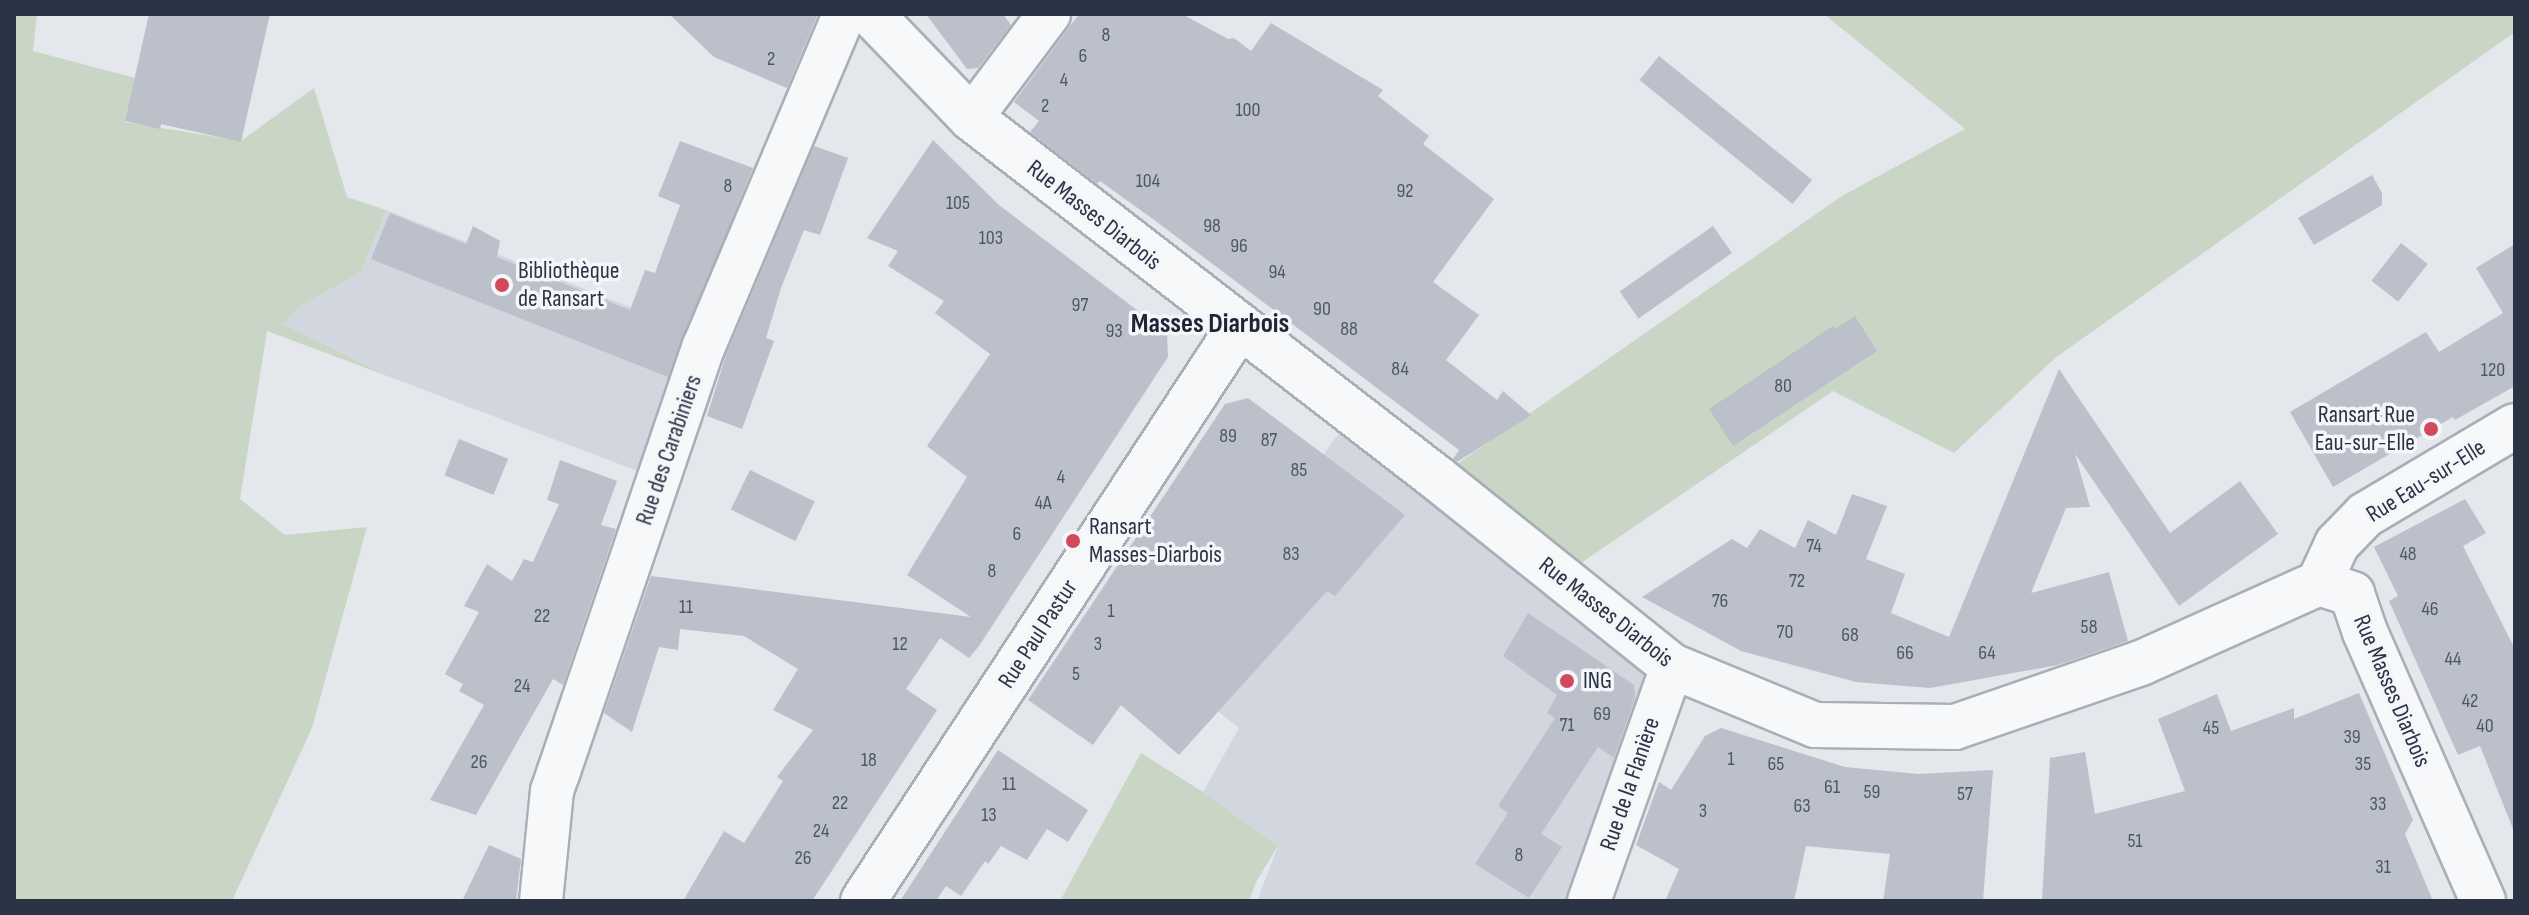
<!DOCTYPE html>
<html>
<head>
<meta charset="utf-8">
<style>
  body { margin:0 }
  #map { position:relative; width:2529px; height:915px; overflow:hidden; background:#e4e7ec; font-family:"Sofia Sans Condensed",sans-serif }
  div>[style] { position:absolute }
  .built>* { inset:0; background:#d2d6de }
  .green>* { inset:0; background:#c9d6c5 }
  .building>* { inset:0; background:#bbc0ca; transform-origin:0 0 }
  .roads { filter:drop-shadow(2px 0 #a9aeb7) drop-shadow(-2px 0 #a9aeb7) drop-shadow(0 2px #a9aeb7) drop-shadow(0 -2px #a9aeb7) }
  .minor>* { height:42px; margin:-21px; padding:0 21px; transform-origin:21px; border-radius:21px; background:#f7f8fa }
  .tertiary>* { height:44px; margin:-22px; padding:0 22px; transform-origin:22px; border-radius:22px; background:#f7f8fa }
  .dots>* { width:22px; height:22px; translate:-50% -50%; box-sizing:border-box; border:4px solid #f4f6f9; border-radius:50% }
  span { translate:-50% -50%; white-space:nowrap; text-align:center; line-height:1.15; -webkit-text-stroke:7px #f4f6f9; paint-order:stroke }
  .number-label { font-size:20px; color:#4f5766 }
  .number-label span { -webkit-text-stroke-width:0 }
  .street-label { font-size:24px; color:#2b3445 }
  .poi-label { font-size:24px; color:#2b3445 }
  .left { translate:0 -50%; text-align:left }
  .right { translate:-100% -50%; text-align:right }
  .quarter-label { font-size:28px; color:#1d2536; font-weight:700 }
  .frame { position:absolute; inset:0; border:16px solid #2b3445; pointer-events:none }
</style>
</head>
<body>
<div id="map">
  <div class="built">
    <div style="clip-path:polygon(386px 210px,700px 335px,648px 475px,390px 377px,283px 324px,299px 307px,361px 272px)"></div>
    <div style="clip-path:polygon(1353px 414px,1672px 666px,1589px 901px,1257px 901px,1278px 846px,1203px 792px,1239px 728px,1167px 670px)"></div>
  </div>
  <div class="green">
    <div style="clip-path:polygon(14px 14px,37px 14px,33px 51px,135px 78px,125px 122px,241px 141px,314px 88px,347px 197px,386px 210px,361px 272px,299px 307px,283px 324px,390px 377px,267px 331px,240px 499px,285px 535px,367px 527px,312px 728px,232px 901px,14px 901px)"></div>
    <div style="clip-path:polygon(1824px 14px,2515px 14px,2515px 32px,2055px 358px,1954px 453px,1833px 391px,1562px 576px,1437px 478px,1842px 196px,1965px 129px)"></div>
    <div style="clip-path:polygon(1141px 753px,1203px 792px,1278px 846px,1256px 882px,1249px 901px,1060px 901px)"></div>
  </div>
  <div class="building">
    <div style="clip-path:polygon(149px 14px,270px 14px,241px 142px,161px 124px,160px 129px,125px 121px)"></div>
    <div style="clip-path:polygon(669px 14px,818px 14px,787px 88px,714px 57px)"></div>
    <div style="clip-path:polygon(926px 14px,1003px 14px,1011px 25px,978px 68px,967px 69px)"></div>
    <div style="clip-path:polygon(1079px 14px,1182px 14px,1228px 39px,1234px 38px,1251px 51px,1271px 23px,1383px 90px,1378px 96px,1429px 136px,1423px 144px,1494px 199px,1433px 282px,1479px 315px,1446px 360px,1497px 400px,1503px 391px,1531px 415px,1457px 462px,1453px 459px,1459px 450px,1157px 222px,1100px 181px,1097px 184px,1030px 132px,1039px 121px,1014px 102px)"></div>
    <div style="left:1659px;top:56px;width:197px;height:31px;rotate:39deg"></div>
    <div style="clip-path:polygon(933px 140px,999px 205px,1167px 333px,1168px 357px,979px 646px,969px 658px,940px 638px,906px 689px,937px 710px,812px 901px,683px 901px,724px 831px,744px 843px,783px 781px,777px 777px,813px 730px,773px 710px,798px 669px,744px 636px,680px 629px,678px 650px,659px 647px,632px 732px,604px 713px,651px 576px,971px 617px,907px 575px,967px 477px,927px 446px,990px 354px,935px 313px,944px 301px,888px 266px,898px 251px,867px 238px)"></div>
    <div style="clip-path:polygon(680px 141px,753px 168px,668px 377px,371px 259px,390px 213px,466px 244px,473px 226px,500px 241px,497px 257px,630px 310px,645px 270px,655px 273px,680px 205px,658px 196px)"></div>
    <div style="clip-path:polygon(814px 146px,848px 158px,820px 235px,804px 230px,781px 288px,766px 338px,774px 341px,742px 429px,707px 416px,726px 355px)"></div>
    <div style="clip-path:polygon(2372px 175px,2382px 193px,2382px 205px,2314px 245px,2298px 218px)"></div>
    <div style="left:1713px;top:226px;width:33px;height:114px;rotate:55deg"></div>
    <div style="left:2401px;top:243px;width:34px;height:48px;rotate:38deg"></div>
    <div style="clip-path:polygon(2515px 244px,2515px 386px,2455px 420px,2453px 417px,2333px 487px,2290px 412px,2426px 332px,2439px 352px,2503px 313px,2476px 268px)"></div>
    <div style="clip-path:polygon(1855px 316px,1877px 351px,1733px 446px,1709px 409px,1833px 326px,1835px 329px)"></div>
    <div style="clip-path:polygon(2059px 369px,2170px 533px,2240px 481px,2278px 534px,2179px 606px,2075px 454px,2090px 507px,2066px 508px,2031px 593px,2109px 572px,2128px 641px,2058px 665px,1930px 688px,1856px 682px,1741px 651px,1642px 597px,1732px 539px,1747px 548px,1760px 529px,1795px 548px,1808px 520px,1836px 535px,1852px 494px,1887px 506px,1866px 559px,1905px 574px,1891px 613px,1949px 637px)"></div>
    <div style="clip-path:polygon(1248px 398px,1405px 515px,1335px 596px,1327px 591px,1179px 755px,1121px 705px,1093px 745px,1028px 700px,1225px 404px)"></div>
    <div style="left:459px;top:439px;width:53px;height:39px;rotate:22deg"></div>
    <div style="clip-path:polygon(560px 460px,617px 481px,601px 525px,616px 529px,563px 685px,553px 679px,476px 815px,430px 800px,484px 705px,459px 691px,463px 684px,445px 674px,479px 612px,464px 606px,487px 564px,512px 581px,524px 559px,533px 562px,559px 504px,547px 500px)"></div>
    <div style="left:750px;top:470px;width:72px;height:44px;rotate:26deg"></div>
    <div style="clip-path:polygon(2465px 499px,2486px 533px,2463px 546px,2515px 649px,2513px 829px,2480px 746px,2458px 755px,2389px 601px,2398px 596px,2374px 547px)"></div>
    <div style="clip-path:polygon(1528px 613px,1634px 685px,1635px 698px,1614px 758px,1598px 747px,1541px 834px,1562px 847px,1529px 898px,1475px 864px,1508px 813px,1498px 806px,1555px 718px,1547px 713px,1557px 695px,1503px 656px)"></div>
    <div style="clip-path:polygon(2359px 693px,2413px 820px,2405px 834px,2433px 901px,2042px 901px,2050px 758px,2085px 752px,2095px 814px,2185px 791px,2158px 719px,2217px 694px,2231px 731px,2294px 708px,2294px 719px)"></div>
    <div style="clip-path:polygon(1721px 728px,1845px 767px,1918px 774px,1993px 770px,1983px 901px,1883px 901px,1890px 854px,1806px 846px,1794px 901px,1665px 901px,1679px 869px,1636px 845px,1659px 782px,1671px 790px,1705px 736px)"></div>
    <div style="clip-path:polygon(998px 750px,1088px 810px,1068px 842px,1047px 829px,1027px 860px,1001px 846px,988px 864px,985px 861px,961px 896px,946px 886px,936px 901px,900px 901px)"></div>
    <div style="clip-path:polygon(489px 845px,521px 859px,516px 901px,462px 901px)"></div>
  </div>
  <div class="roads">
    <div class="minor">
      <div style="left:971px;top:118px;width:130px;rotate:-53.1deg"></div>
      <div style="left:541px;top:901px;width:111px;rotate:-84.3deg"></div>
      <div style="left:552px;top:791px;width:21px;rotate:-71deg"></div>
      <div style="left:559px;top:771px;width:449px;rotate:-71.2deg"></div>
      <div style="left:704px;top:346px;width:360px;rotate:-67.1deg"></div>
      <div style="left:1589px;top:901px;width:249px;rotate:-70.5deg"></div>
    </div>
    <div class="tertiary">
      <div style="left:871px;top:14px;width:144px;rotate:46.1deg"></div>
      <div style="left:971px;top:118px;width:589px;rotate:37.69deg"></div>
      <div style="left:1437px;top:478px;width:301px;rotate:38.7deg"></div>
      <div style="left:1672px;top:666px;width:155px;rotate:22.4deg"></div>
      <div style="left:1815px;top:725px;width:140px;rotate:0.8deg"></div>
      <div style="left:1955px;top:727px;width:197px;rotate:-19deg"></div>
      <div style="left:2141px;top:663px;width:195px;rotate:-24.2deg"></div>
      <div style="left:2319px;top:583px;width:35px;rotate:18deg"></div>
      <div style="left:2352px;top:594px;width:40px;rotate:71.1deg"></div>
      <div style="left:2365px;top:632px;width:294px;rotate:66.3deg"></div>
      <div style="left:2319px;top:583px;width:43px;rotate:-65.2deg"></div>
      <div style="left:2337px;top:544px;width:40px;rotate:-46deg"></div>
      <div style="left:2365px;top:515px;width:174px;rotate:-30.7deg"></div>
      <div style="left:863px;top:901px;width:686px;rotate:-56.77deg"></div>
    </div>
  </div>
  <div class="dots">
    <div style="left:502px;top:285px;background:#d1495b"></div>
    <div style="left:2431px;top:429px;background:#d1495b"></div>
    <div style="left:1073px;top:541px;background:#d1495b"></div>
    <div style="left:1567px;top:681px;background:#d1495b"></div>
  </div>
  <div class="number-label">
    <span style="left:1106px;top:35px">8</span>
    <span style="left:1083px;top:56px">6</span>
    <span style="left:771px;top:59px">2</span>
    <span style="left:1064px;top:80px">4</span>
    <span style="left:1045px;top:106px">2</span>
    <span style="left:1248px;top:110px">100</span>
    <span style="left:1148px;top:181px">104</span>
    <span style="left:728px;top:186px">8</span>
    <span style="left:1405px;top:191px">92</span>
    <span style="left:958px;top:203px">105</span>
    <span style="left:1212px;top:226px">98</span>
    <span style="left:991px;top:238px">103</span>
    <span style="left:1239px;top:246px">96</span>
    <span style="left:1277px;top:272px">94</span>
    <span style="left:1080px;top:305px">97</span>
    <span style="left:1322px;top:309px">90</span>
    <span style="left:1349px;top:329px">88</span>
    <span style="left:1114px;top:331px">93</span>
    <span style="left:1400px;top:369px">84</span>
    <span style="left:2493px;top:370px">120</span>
    <span style="left:1783px;top:386px">80</span>
    <span style="left:1228px;top:436px">89</span>
    <span style="left:1269px;top:440px">87</span>
    <span style="left:1299px;top:470px">85</span>
    <span style="left:1061px;top:477px">4</span>
    <span style="left:1043px;top:503px">4A</span>
    <span style="left:1017px;top:534px">6</span>
    <span style="left:1814px;top:546px">74</span>
    <span style="left:1291px;top:554px">83</span>
    <span style="left:2408px;top:554px">48</span>
    <span style="left:992px;top:571px">8</span>
    <span style="left:1797px;top:581px">72</span>
    <span style="left:1720px;top:601px">76</span>
    <span style="left:686px;top:607px">11</span>
    <span style="left:2430px;top:609px">46</span>
    <span style="left:1111px;top:611px">1</span>
    <span style="left:542px;top:616px">22</span>
    <span style="left:2089px;top:627px">58</span>
    <span style="left:1785px;top:632px">70</span>
    <span style="left:1850px;top:635px">68</span>
    <span style="left:900px;top:644px">12</span>
    <span style="left:1098px;top:644px">3</span>
    <span style="left:1905px;top:653px">66</span>
    <span style="left:1987px;top:653px">64</span>
    <span style="left:2453px;top:659px">44</span>
    <span style="left:1076px;top:674px">5</span>
    <span style="left:522px;top:686px">24</span>
    <span style="left:2470px;top:701px">42</span>
    <span style="left:1602px;top:714px">69</span>
    <span style="left:1567px;top:725px">71</span>
    <span style="left:2485px;top:726px">40</span>
    <span style="left:2211px;top:728px">45</span>
    <span style="left:2352px;top:737px">39</span>
    <span style="left:1731px;top:759px">1</span>
    <span style="left:869px;top:760px">18</span>
    <span style="left:479px;top:762px">26</span>
    <span style="left:1776px;top:764px">65</span>
    <span style="left:2363px;top:764px">35</span>
    <span style="left:1009px;top:784px">11</span>
    <span style="left:1832px;top:787px">61</span>
    <span style="left:1872px;top:792px">59</span>
    <span style="left:1965px;top:794px">57</span>
    <span style="left:840px;top:803px">22</span>
    <span style="left:2378px;top:804px">33</span>
    <span style="left:1802px;top:806px">63</span>
    <span style="left:1703px;top:811px">3</span>
    <span style="left:989px;top:815px">13</span>
    <span style="left:821px;top:831px">24</span>
    <span style="left:2135px;top:841px">51</span>
    <span style="left:1519px;top:855px">8</span>
    <span style="left:803px;top:858px">26</span>
    <span style="left:2383px;top:867px">31</span>
  </div>
  <div class="street-label">
    <span style="left:1094px;top:215px;rotate:38deg">Rue Masses Diarbois</span>
    <span style="left:669px;top:450px;rotate:-71deg">Rue des Carabiniers</span>
    <span style="left:2426px;top:481px;rotate:-32deg">Rue Eau-sur-Elle</span>
    <span style="left:1606px;top:612px;rotate:38deg">Rue Masses Diarbois</span>
    <span style="left:1038px;top:634px;rotate:-57deg">Rue Paul Pastur</span>
    <span style="left:2392px;top:691px;rotate:67deg">Rue Masses Diarbois</span>
    <span style="left:1630px;top:784px;rotate:-71deg">Rue de la Flanière</span>
  </div>
  <div class="poi-label">
    <span class="left" style="left:518px;top:285px">Bibliothèque<br>de Ransart</span>
    <span class="right" style="left:2415px;top:429px">Ransart Rue<br>Eau-sur-Elle</span>
    <span class="left" style="left:1089px;top:541px">Ransart<br>Masses-Diarbois</span>
    <span class="left" style="left:1583px;top:681px">ING</span>
  </div>
  <div class="quarter-label">
    <span style="left:1210px;top:324px">Masses Diarbois</span>
  </div>
  <div class="frame"></div>
</div>
</body>
</html>
